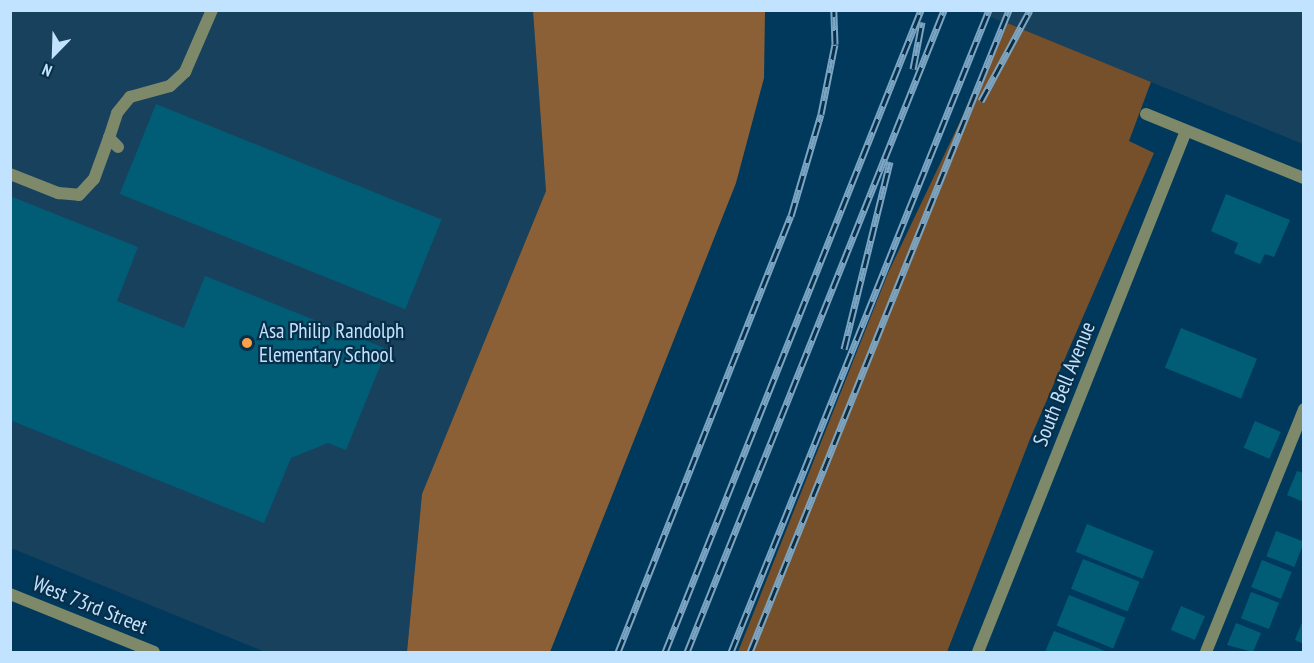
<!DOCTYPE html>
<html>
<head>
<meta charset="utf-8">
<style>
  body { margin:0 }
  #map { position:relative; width:1314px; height:663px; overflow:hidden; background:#00395c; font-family:"PT Sans Narrow",sans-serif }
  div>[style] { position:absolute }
  .built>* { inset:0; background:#18415e }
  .green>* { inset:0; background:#75502b }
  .forest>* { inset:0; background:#8c6036 }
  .building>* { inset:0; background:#005d75; transform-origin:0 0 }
  .lane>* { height:12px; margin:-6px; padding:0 6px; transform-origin:6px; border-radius:6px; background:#7e896a }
  .street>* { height:12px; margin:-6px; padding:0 6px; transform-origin:6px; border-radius:6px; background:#7e896a }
  .rail>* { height:7px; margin-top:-3.5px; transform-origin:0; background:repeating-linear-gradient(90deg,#082e48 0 14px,#7ba5c3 0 28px); box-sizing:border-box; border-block:2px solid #7ba5c3 }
  .dots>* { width:16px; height:16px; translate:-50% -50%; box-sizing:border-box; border:3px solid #082e48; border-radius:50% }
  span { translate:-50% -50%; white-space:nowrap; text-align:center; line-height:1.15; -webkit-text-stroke:4.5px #082e48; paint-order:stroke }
  .poi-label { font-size:21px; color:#c2e3ff }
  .left { translate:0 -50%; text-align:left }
  .street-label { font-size:21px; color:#c2e3ff }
  .frame { position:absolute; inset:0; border:12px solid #c2e3ff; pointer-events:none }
  .north { position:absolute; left:24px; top:24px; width:60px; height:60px; -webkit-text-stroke:4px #082e48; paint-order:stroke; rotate:203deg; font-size:16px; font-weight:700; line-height:24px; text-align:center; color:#c2e3ff }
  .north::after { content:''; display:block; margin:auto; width:21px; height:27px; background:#c2e3ff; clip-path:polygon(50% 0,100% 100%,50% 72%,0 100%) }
</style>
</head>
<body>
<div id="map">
  <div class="built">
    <div style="clip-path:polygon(10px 11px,533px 11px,546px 191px,422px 494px,407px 652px,265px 652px,11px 548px)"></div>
    <div style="clip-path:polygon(976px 11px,1303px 11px,1303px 144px,1151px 82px)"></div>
  </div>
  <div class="green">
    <div style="clip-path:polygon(1007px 23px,1151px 82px,1129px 141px,1154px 153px,1030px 439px,947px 652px,738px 652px,888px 273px)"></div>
  </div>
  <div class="forest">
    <div style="clip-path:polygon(533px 11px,765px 11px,764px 78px,736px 183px,550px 652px,407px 652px,422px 494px,546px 191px)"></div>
  </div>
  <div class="building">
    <div style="left:156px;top:104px;width:308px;height:97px;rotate:22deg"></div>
    <div style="clip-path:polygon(1226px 194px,1290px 220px,1274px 257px,1265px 254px,1260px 264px,1234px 253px,1238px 243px,1211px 231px)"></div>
    <div style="clip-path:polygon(10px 196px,138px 247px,117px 301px,184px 328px,205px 276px,387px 349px,346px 450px,328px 443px,291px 458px,264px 523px,10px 420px)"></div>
    <div style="left:1181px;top:328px;width:82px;height:43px;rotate:22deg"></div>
    <div style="left:1255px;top:421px;width:28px;height:29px;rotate:23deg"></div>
    <div style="clip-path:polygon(1297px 471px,1304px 473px,1304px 502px,1287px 495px)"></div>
    <div style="left:1087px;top:524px;width:72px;height:30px;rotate:22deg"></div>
    <div style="left:1276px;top:531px;width:30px;height:27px;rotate:21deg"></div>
    <div style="left:1083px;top:559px;width:61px;height:32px;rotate:22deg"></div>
    <div style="left:1262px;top:560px;width:32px;height:29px;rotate:22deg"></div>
    <div style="left:1251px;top:592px;width:30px;height:28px;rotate:21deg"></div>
    <div style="left:1069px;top:595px;width:61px;height:33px;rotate:22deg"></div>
    <div style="left:1181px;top:606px;width:26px;height:26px;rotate:23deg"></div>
    <div style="clip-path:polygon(1303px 620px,1304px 620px,1304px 644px,1295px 640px)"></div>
    <div style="clip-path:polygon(1236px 623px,1261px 633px,1253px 652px,1227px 645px)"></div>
    <div style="clip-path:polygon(1054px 631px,1108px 652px,1045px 652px)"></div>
  </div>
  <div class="lane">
    <div style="left:118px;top:147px;width:13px;rotate:-135deg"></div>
    <div style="left:109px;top:138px;width:26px;rotate:-72deg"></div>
    <div style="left:117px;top:113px;width:21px;rotate:-51deg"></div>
    <div style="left:130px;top:97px;width:41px;rotate:-15.4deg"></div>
    <div style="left:170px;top:86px;width:21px;rotate:-43deg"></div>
    <div style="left:185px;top:72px;width:68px;rotate:-66.5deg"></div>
    <div style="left:10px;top:174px;width:52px;rotate:21.6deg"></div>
    <div style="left:58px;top:193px;width:21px;rotate:5deg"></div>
    <div style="left:79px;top:195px;width:22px;rotate:-47deg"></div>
    <div style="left:94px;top:179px;width:44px;rotate:-69.9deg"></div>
    <div style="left:1206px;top:652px;width:262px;rotate:-68deg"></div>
  </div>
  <div class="street">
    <div style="left:1146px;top:114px;width:170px;rotate:22.1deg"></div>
    <div style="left:10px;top:594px;width:155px;rotate:21.9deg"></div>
    <div style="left:978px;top:652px;width:561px;rotate:-68.24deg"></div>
  </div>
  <div class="rail">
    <div style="left:913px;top:69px;width:48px;rotate:-79.2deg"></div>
    <div style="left:981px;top:101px;width:103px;rotate:-61.7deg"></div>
    <div style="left:844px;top:349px;width:193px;rotate:-76.2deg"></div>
    <div style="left:618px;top:652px;width:469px;rotate:-68.4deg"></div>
    <div style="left:791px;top:216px;width:106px;rotate:-73.6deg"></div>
    <div style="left:821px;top:114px;width:71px;rotate:-78.7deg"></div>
    <div style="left:835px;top:44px;width:34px;rotate:-92deg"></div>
    <div style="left:665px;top:652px;width:691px;rotate:-68.26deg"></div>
    <div style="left:687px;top:652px;width:692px;rotate:-68.18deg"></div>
    <div style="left:731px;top:652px;width:692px;rotate:-68.11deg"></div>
    <div style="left:750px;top:652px;width:692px;rotate:-68.03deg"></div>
  </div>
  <div class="dots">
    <div style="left:247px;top:343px;background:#f7a149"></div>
  </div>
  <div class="poi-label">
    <span class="left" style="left:259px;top:343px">Asa Philip Randolph<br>Elementary School</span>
  </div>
  <div class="street-label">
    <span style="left:1064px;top:384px;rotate:-68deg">South Bell Avenue</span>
    <span style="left:90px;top:605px;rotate:22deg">West 73rd Street</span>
  </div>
  <div class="frame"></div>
  <div class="north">N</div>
</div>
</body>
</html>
